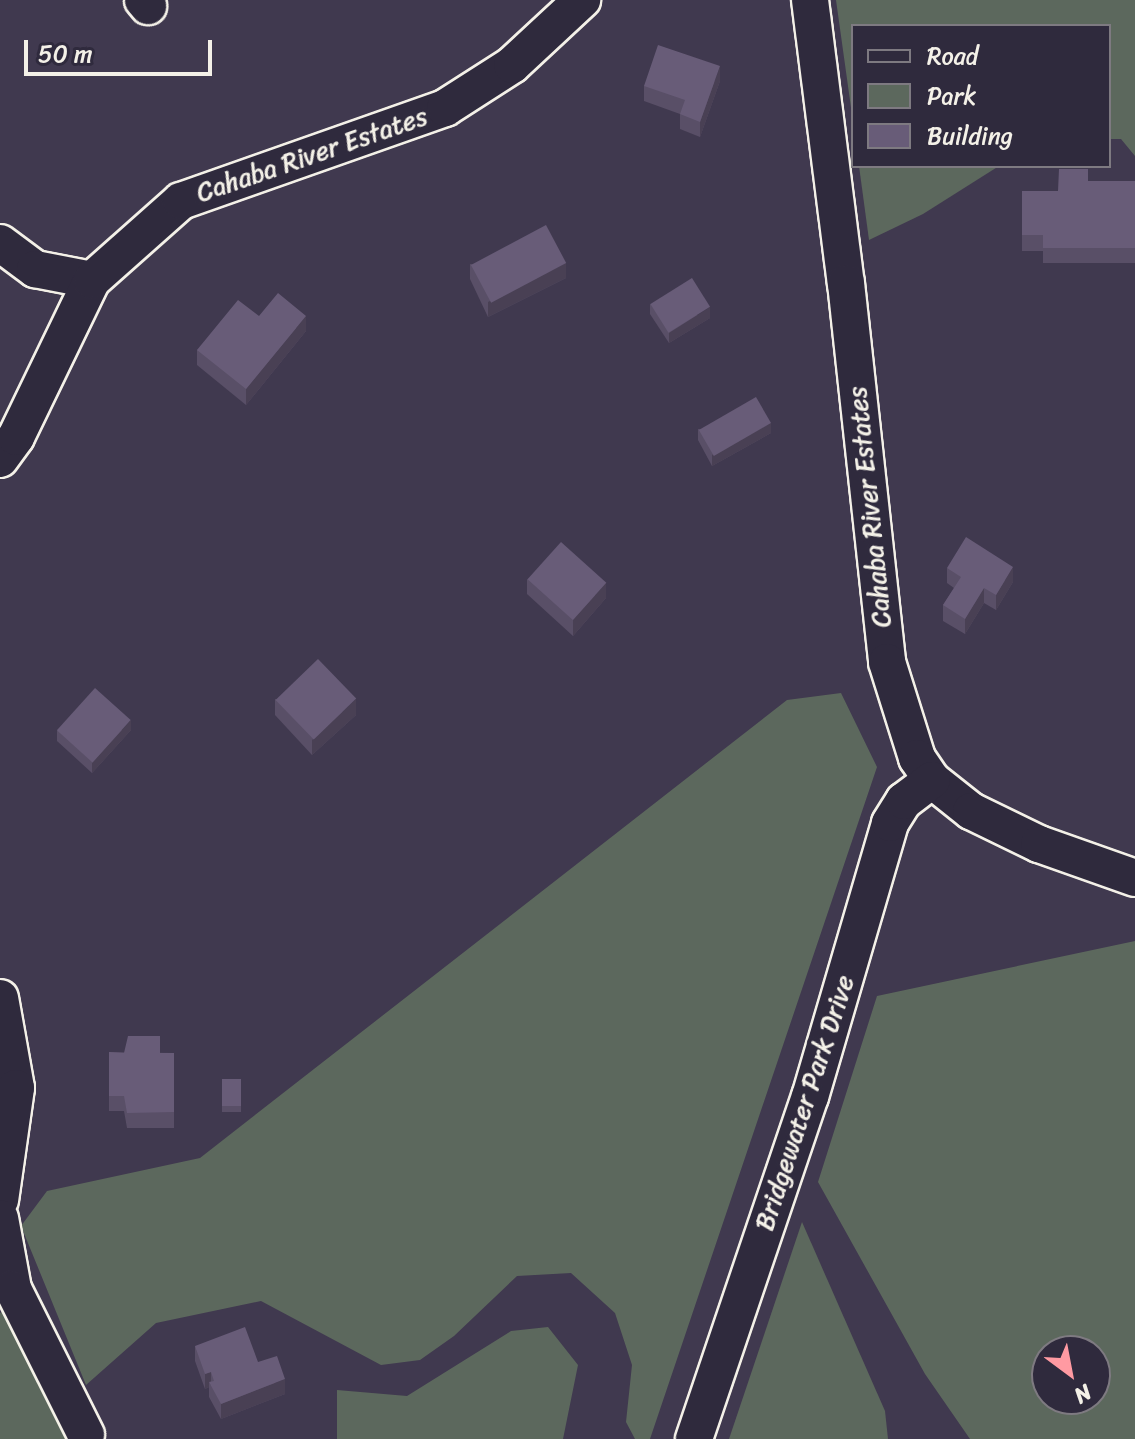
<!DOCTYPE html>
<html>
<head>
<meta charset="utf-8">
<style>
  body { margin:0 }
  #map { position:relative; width:1135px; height:1439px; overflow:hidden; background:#40394f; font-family:Sriracha,sans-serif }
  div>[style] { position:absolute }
  .green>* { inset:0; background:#5c685d }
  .roads { filter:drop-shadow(2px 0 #f4f1e8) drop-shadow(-2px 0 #f4f1e8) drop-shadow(0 2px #f4f1e8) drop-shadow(0 -2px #f4f1e8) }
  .minor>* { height:36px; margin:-18px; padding:0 18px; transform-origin:18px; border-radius:18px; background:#2f2a3d }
  .wall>* { inset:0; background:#594f67; transform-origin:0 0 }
  .shaded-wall>* { inset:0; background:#494054 }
  .building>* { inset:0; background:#685c78; transform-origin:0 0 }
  span { translate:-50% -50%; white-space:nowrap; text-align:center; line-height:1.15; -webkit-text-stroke:8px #2f2a3d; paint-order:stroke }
  .street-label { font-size:26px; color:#f4f1e8 }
  .legend { position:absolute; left:851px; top:24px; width:260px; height:144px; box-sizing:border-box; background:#2f2a3d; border:2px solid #7e7a81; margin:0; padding:10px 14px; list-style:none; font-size:24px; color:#f4f1e8 }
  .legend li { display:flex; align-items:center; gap:16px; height:40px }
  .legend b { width:40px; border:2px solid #7e7a81 }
  .north { position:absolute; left:1031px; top:1335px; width:80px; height:80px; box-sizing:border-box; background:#2f2a3d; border:2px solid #7e7a81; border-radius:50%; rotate:148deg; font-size:22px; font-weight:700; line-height:32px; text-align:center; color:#f4f1e8 }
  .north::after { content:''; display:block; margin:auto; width:28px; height:36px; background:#ff9aa2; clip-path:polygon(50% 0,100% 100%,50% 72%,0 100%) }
  .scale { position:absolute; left:24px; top:40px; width:188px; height:36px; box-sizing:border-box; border:4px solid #f4f1e8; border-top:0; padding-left:10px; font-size:24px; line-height:28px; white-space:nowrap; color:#f4f1e8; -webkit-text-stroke:6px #2f2a3d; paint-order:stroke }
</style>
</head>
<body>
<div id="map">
  <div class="green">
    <div style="clip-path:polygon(836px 0,1135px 0,1135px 156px,1121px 139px,1109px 139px,1109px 26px,853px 26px,853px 122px)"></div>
    <div style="clip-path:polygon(859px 166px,999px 166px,923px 214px,869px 240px)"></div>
    <div style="clip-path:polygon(841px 693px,877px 767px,650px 1439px,635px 1439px,626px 1422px,632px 1365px,615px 1313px,571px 1273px,517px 1276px,454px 1336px,420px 1360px,381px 1365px,261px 1301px,156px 1323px,86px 1385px,21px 1226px,47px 1191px,200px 1158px,787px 700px)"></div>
    <div style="clip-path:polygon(evenodd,1135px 941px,1135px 1439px,970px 1439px,925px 1374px,818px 1182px,877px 996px,1135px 941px,1047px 1351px,1095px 1351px,1095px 1399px,1047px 1399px,1047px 1351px)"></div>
    <div style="clip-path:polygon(802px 1222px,885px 1411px,888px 1439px,729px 1439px)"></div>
    <div style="clip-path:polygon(12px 1306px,74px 1439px,0 1439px,0 1313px)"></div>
    <div style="clip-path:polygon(548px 1327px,578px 1365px,563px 1439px,337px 1439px,337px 1390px,407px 1396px,511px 1331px)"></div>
  </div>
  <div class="roads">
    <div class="minor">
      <div style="left:143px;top:0;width:8px;rotate:50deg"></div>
      <div style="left:810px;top:0;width:285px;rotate:82.8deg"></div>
      <div style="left:846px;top:283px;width:381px;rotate:83.8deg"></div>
      <div style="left:887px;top:662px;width:101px;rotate:72.6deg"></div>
      <div style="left:917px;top:758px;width:27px;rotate:56deg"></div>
      <div style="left:932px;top:780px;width:50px;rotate:38.5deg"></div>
      <div style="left:971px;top:811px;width:76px;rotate:25.9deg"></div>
      <div style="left:1039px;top:844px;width:102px;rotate:19.5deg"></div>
      <div style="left:0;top:243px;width:44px;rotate:36.6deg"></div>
      <div style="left:35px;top:269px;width:58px;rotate:10.9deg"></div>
      <div style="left:0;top:459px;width:27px;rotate:-54deg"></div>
      <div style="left:16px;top:437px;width:174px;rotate:-64.2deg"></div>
      <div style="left:92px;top:280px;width:119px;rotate:-41.6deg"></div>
      <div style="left:181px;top:201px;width:280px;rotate:-19.4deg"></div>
      <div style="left:445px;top:108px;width:80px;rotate:-32.7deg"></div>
      <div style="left:512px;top:65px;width:96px;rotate:-42.9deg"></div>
      <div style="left:0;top:998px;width:91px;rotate:79.9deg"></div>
      <div style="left:16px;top:1088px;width:113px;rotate:98.1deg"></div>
      <div style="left:0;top:1218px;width:72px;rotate:79.6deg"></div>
      <div style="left:13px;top:1289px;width:163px;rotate:63.4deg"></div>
      <div style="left:694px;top:1439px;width:361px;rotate:-71.3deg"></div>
      <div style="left:810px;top:1097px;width:285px;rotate:-73.7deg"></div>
      <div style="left:890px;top:823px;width:26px;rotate:-58deg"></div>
      <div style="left:904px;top:801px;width:35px;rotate:-37deg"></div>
    </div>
  </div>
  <div class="wall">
    <div style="clip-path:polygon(720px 81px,700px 137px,680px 129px,680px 114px,644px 101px,644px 86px)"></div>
    <div style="clip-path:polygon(1088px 181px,1135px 181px,1135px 263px,1043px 263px,1043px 251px,1022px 251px,1022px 191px,1058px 191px)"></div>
    <div style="clip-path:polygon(470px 264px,566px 278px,488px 317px,470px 279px)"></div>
    <div style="clip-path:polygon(650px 304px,710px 318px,669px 343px,650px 314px)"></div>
    <div style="clip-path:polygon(259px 316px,306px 331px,246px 405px,197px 365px,197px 350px)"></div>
    <div style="clip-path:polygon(698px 429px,771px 433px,712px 466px,698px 440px)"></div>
    <div style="clip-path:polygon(947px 568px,1013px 582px,996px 610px,984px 603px,965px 634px,943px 621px,943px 605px,954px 588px,947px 583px)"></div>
    <div style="clip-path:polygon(527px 579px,606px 598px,573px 636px,527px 594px)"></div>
    <div style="clip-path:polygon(275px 699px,356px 715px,312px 755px,275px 715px)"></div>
    <div style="clip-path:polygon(131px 730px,92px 773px,57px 741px,57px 731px)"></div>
    <div style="clip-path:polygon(109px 1052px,174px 1053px,174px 1128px,127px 1128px,124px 1111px,109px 1111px)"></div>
    <div style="left:222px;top:1079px;width:19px;height:33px"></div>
    <div style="clip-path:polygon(195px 1346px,258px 1362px,285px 1394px,221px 1419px,209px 1397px,209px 1387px,205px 1389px,195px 1361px)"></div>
  </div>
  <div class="shaded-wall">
    <div style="clip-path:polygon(720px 66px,720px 81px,700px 137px,700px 122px)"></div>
    <div style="clip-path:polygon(566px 263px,566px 278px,488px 317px,488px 302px)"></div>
    <div style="clip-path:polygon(710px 307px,710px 318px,669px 343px,669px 333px)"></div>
    <div style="clip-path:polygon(306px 316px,306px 331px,246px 405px,246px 389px)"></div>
    <div style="clip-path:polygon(771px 423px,771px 433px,712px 466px,712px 455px)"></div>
    <div style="clip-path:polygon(1013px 567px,1013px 582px,996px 610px,996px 595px)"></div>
    <div style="clip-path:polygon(606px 583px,606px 598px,573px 636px,573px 620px)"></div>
    <div style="clip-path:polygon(984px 588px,984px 603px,965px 634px,965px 619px)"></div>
    <div style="clip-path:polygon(356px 699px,356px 715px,312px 755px,312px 740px)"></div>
    <div style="clip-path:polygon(131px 720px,131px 730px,92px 773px,92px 763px)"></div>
    <div style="clip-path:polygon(211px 1372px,211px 1385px,209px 1382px,209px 1387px,205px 1389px,205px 1374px)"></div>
    <div style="clip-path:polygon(285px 1379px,285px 1394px,221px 1419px,221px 1404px)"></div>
  </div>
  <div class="building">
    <div style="clip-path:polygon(658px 45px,720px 66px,700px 122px,680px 114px,685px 100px,644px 86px)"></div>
    <div style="clip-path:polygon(1059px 169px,1088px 169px,1088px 181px,1135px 181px,1135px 248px,1043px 248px,1043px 235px,1022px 235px,1022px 191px,1058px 191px)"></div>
    <div style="left:546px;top:225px;width:43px;height:85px;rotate:62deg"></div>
    <div style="left:692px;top:278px;width:34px;height:49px;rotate:58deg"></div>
    <div style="clip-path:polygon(278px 293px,306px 316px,246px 389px,197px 350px,238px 300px,259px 316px)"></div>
    <div style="left:756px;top:397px;width:30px;height:66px;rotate:60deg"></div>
    <div style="clip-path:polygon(966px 537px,1013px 567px,996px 595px,984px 588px,965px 619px,943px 605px,961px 577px,947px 568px)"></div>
    <div style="left:561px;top:542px;width:61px;height:50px;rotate:42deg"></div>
    <div style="left:318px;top:659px;width:55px;height:59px;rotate:46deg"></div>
    <div style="left:95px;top:688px;width:48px;height:57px;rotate:42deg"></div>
    <div style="clip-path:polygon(128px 1036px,160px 1036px,160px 1053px,174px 1053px,174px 1112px,127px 1113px,124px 1096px,109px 1096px,109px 1052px,124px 1053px)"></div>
    <div style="left:222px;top:1079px;width:19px;height:27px"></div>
    <div style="clip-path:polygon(245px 1327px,258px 1362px,277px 1356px,285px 1379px,221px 1404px,209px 1382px,214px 1381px,211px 1372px,205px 1374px,195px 1346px)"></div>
  </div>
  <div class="street-label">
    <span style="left:312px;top:155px;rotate:-19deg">Cahaba River Estates</span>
    <span style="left:870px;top:507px;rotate:-96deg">Cahaba River Estates</span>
    <span style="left:805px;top:1103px;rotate:-72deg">Bridgewater Park Drive</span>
  </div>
  <ul class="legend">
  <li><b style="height:10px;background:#2f2a3d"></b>Road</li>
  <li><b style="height:22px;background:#5c685d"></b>Park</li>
  <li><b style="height:22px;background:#685c78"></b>Building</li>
  </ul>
  <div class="north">N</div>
  <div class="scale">50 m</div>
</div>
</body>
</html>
